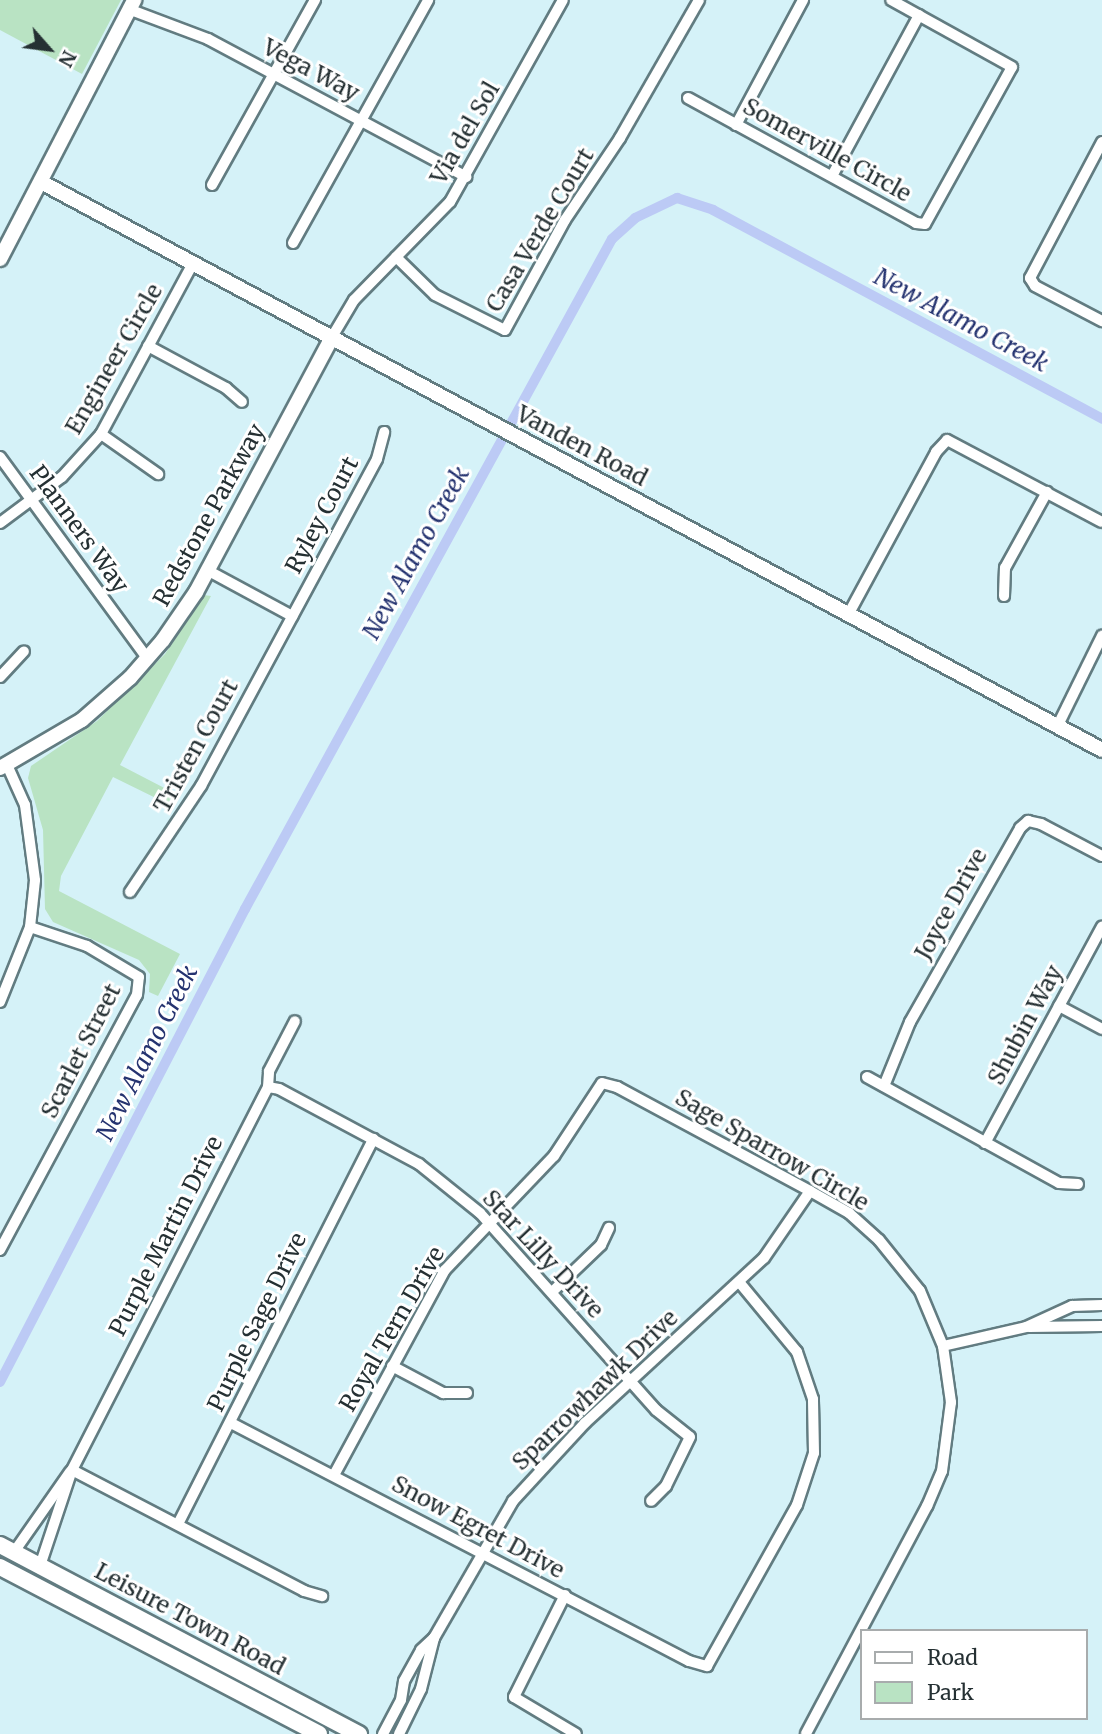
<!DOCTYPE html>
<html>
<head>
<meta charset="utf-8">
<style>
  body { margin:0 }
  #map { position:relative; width:1102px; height:1734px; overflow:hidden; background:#d5f2f8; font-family:Merriweather,serif }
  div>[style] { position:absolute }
  .green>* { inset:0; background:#b9e3c3 }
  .canal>* { height:10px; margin:-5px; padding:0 5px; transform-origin:5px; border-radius:5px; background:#bccaf5 }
  .roads { filter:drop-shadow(2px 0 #627c81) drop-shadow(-2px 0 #627c81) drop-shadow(0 2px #627c81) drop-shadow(0 -2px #627c81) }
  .minor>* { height:10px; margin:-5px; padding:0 5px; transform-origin:5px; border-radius:5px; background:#fff }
  .tertiary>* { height:14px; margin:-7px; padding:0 7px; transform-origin:7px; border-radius:7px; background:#fff }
  .secondary>* { height:16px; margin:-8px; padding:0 8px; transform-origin:8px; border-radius:8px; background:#fff }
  span { translate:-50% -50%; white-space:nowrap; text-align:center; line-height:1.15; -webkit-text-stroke:6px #fff; paint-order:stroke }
  .street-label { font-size:23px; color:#253033 }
  .water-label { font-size:24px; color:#253370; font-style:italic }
  .legend { position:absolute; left:860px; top:1629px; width:228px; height:91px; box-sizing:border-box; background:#fff; border:2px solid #a8acad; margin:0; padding:9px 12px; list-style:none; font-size:21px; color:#253033 }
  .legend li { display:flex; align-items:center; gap:14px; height:35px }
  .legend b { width:35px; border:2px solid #a8acad }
  .north { position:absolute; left:14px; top:14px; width:70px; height:70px; -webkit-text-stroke:5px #fff; paint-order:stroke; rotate:118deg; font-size:19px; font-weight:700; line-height:28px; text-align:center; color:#253033 }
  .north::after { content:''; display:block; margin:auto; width:24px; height:32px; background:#253033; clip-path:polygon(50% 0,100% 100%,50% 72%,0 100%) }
</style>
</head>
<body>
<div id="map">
  <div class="green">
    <div style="clip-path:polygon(0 0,121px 0,82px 74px,0 30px)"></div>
    <div style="clip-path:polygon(204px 595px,211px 596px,120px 765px,174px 793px,168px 804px,113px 777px,61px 876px,59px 891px,180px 954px,158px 996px,149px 992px,150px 974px,139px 960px,53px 922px,45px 909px,43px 830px,28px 778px,31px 766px,97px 721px,165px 654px)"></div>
  </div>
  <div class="canal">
    <div style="left:0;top:1382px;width:533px;rotate:-62.62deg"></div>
    <div style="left:245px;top:909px;width:764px;rotate:-61.29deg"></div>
    <div style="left:612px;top:239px;width:31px;rotate:-42deg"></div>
    <div style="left:635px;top:218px;width:47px;rotate:-25.5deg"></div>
    <div style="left:677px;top:198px;width:38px;rotate:18deg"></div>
    <div style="left:713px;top:210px;width:442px;rotate:28.2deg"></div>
  </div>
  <div class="roads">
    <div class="minor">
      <div style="left:131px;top:10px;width:82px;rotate:20.6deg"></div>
      <div style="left:208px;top:39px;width:293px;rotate:28.1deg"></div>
      <div style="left:688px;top:98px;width:260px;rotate:28.7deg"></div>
      <div style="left:916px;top:223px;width:9px;rotate:6deg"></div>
      <div style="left:925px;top:224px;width:179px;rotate:-61deg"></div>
      <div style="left:1012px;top:67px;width:138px;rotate:-151deg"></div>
      <div style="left:736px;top:125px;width:142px;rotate:-61.8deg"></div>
      <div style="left:1102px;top:142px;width:154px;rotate:117.9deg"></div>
      <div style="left:1030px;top:278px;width:9px;rotate:58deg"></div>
      <div style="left:1035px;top:286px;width:76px;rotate:27.6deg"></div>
      <div style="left:832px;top:176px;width:183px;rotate:-61.6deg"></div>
      <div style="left:212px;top:185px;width:212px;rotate:-60.9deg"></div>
      <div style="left:293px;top:243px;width:278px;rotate:-60.9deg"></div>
      <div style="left:396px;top:257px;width:54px;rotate:44.3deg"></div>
      <div style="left:435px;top:295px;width:78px;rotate:26.6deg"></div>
      <div style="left:505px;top:330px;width:125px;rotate:-61.4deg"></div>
      <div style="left:565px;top:220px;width:99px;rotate:-56.1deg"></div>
      <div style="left:620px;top:138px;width:159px;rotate:-60.2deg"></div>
      <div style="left:332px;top:337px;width:43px;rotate:-59.3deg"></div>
      <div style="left:354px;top:300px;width:137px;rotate:-45.6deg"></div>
      <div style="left:450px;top:202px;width:231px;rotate:-60.8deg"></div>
      <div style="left:148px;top:346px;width:89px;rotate:28.3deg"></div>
      <div style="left:226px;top:388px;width:21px;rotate:41deg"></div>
      <div style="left:101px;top:434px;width:70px;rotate:35.1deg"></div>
      <div style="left:0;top:457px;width:250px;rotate:53.8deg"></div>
      <div style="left:0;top:523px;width:77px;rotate:-36.6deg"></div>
      <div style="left:62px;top:477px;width:58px;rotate:-47.8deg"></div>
      <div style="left:101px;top:434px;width:194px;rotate:-61.7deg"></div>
      <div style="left:207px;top:570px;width:97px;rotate:28.4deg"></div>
      <div style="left:1004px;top:596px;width:28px;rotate:-88deg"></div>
      <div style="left:1005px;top:568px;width:87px;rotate:-61.1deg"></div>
      <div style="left:848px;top:615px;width:185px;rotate:-61.6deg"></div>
      <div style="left:936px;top:452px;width:16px;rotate:-47deg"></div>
      <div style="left:947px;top:440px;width:175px;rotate:27.9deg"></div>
      <div style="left:0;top:677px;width:35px;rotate:-47deg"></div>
      <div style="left:1057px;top:727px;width:102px;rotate:-63.7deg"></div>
      <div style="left:130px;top:892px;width:128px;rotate:-56.2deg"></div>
      <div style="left:201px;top:786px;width:371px;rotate:-61.7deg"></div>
      <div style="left:377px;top:459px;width:28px;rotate:-75deg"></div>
      <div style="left:0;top:1002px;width:81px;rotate:-68.2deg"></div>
      <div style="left:30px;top:927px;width:47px;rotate:-83.9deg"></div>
      <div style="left:35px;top:880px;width:76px;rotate:-97.6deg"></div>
      <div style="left:25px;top:805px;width:44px;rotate:-114.2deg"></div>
      <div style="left:1059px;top:1006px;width:49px;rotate:28.1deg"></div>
      <div style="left:867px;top:1077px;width:219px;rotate:28.9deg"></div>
      <div style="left:1059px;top:1183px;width:19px;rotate:3deg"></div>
      <div style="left:884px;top:1086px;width:69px;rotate:-67.9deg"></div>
      <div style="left:910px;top:1022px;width:223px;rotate:-60.4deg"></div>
      <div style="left:1020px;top:828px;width:11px;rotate:-41deg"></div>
      <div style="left:1028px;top:821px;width:13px;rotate:13deg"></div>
      <div style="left:1041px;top:824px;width:69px;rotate:27.7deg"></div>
      <div style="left:268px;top:1087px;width:11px;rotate:10deg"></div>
      <div style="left:279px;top:1089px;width:159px;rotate:28.2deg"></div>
      <div style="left:419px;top:1164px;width:78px;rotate:38.8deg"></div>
      <div style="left:480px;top:1213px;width:264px;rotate:48.2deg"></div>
      <div style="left:656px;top:1410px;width:43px;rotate:38.5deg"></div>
      <div style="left:690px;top:1437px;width:55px;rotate:116.1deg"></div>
      <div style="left:666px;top:1486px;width:21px;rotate:135deg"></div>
      <div style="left:985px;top:1143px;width:246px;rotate:-61.6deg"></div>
      <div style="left:0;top:1250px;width:289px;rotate:-61.8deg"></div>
      <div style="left:137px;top:995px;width:18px;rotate:-84deg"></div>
      <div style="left:139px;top:977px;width:61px;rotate:-149.2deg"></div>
      <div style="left:87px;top:946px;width:60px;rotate:-161.6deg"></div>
      <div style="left:552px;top:1292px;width:68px;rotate:-43.8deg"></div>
      <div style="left:601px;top:1245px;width:19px;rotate:-65deg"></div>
      <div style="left:1029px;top:1327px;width:73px;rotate:-0.8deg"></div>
      <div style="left:943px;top:1346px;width:85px;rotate:-12.9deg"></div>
      <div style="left:1026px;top:1327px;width:51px;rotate:-24.5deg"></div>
      <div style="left:1072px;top:1306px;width:30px;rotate:-2deg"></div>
      <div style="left:392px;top:1366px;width:58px;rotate:27.9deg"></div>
      <div style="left:443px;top:1393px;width:24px"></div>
      <div style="left:231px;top:1423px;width:516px;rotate:27.46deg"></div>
      <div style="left:689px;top:1661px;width:19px;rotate:16deg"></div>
      <div style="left:707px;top:1666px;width:184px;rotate:-60.8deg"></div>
      <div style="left:797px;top:1505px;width:55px;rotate:-71.9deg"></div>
      <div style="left:814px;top:1453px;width:54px;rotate:-91.1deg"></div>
      <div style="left:813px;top:1399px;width:50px;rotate:-108.8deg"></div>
      <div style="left:797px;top:1352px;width:91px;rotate:-129.6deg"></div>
      <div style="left:72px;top:1470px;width:262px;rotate:27.5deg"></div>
      <div style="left:304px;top:1591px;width:19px;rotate:16deg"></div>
      <div style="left:334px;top:1475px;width:233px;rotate:-61.6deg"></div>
      <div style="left:445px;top:1270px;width:158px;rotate:-46.3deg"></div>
      <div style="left:554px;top:1156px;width:87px;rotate:-56.7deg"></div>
      <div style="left:602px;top:1083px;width:16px;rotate:15deg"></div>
      <div style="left:617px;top:1087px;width:219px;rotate:28.3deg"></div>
      <div style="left:810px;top:1191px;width:45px;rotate:29.4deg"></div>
      <div style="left:849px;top:1213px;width:40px;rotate:42deg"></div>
      <div style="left:879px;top:1240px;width:65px;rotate:51.2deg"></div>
      <div style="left:920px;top:1291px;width:60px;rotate:67.3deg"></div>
      <div style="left:943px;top:1346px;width:57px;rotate:81.9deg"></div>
      <div style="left:951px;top:1402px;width:70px;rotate:97.4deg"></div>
      <div style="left:942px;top:1471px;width:38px;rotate:113deg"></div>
      <div style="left:927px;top:1506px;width:258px;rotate:118deg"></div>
      <div style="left:178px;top:1524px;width:432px;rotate:-63.1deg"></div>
      <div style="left:14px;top:1552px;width:98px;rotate:-55deg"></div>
      <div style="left:40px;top:1566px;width:101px;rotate:-71.6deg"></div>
      <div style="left:72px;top:1470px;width:430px;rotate:-62.9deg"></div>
      <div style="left:268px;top:1087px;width:16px;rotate:-86deg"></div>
      <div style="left:269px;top:1071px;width:56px;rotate:-62.5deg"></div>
      <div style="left:565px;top:1595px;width:114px;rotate:116.6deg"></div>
      <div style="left:514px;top:1697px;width:72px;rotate:30.8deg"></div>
      <div style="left:383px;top:1734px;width:38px;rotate:-62deg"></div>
      <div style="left:401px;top:1700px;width:19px;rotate:-81deg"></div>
      <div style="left:404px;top:1681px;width:35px;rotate:-61deg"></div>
      <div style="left:421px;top:1650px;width:18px;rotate:-43deg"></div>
      <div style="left:399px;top:1734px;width:50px;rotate:-63.9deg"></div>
      <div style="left:421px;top:1689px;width:53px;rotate:-75.7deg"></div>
      <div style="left:434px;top:1638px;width:158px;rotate:-60deg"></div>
      <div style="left:513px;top:1501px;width:106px;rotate:-47.3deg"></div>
      <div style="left:585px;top:1423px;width:243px;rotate:-42.7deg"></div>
      <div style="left:764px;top:1258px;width:81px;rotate:-55.5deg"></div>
    </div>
    <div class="tertiary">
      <div style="left:41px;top:182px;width:1203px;rotate:28.16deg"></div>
      <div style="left:0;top:259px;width:292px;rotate:-62.6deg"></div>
      <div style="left:0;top:768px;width:95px;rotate:-30.3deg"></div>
      <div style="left:82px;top:720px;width:64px;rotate:-41.2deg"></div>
      <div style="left:130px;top:678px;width:50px;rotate:-49deg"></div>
      <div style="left:163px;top:640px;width:58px;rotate:-55.5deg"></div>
      <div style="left:196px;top:592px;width:289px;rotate:-61.9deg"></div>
    </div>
    <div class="secondary">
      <div style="left:0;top:1545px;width:406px;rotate:27.8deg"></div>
      <div style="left:0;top:1567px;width:360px;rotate:27.6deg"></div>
    </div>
  </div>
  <div class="street-label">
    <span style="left:311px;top:70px;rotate:28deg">Vega Way</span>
    <span style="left:465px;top:133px;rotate:-60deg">Via del Sol</span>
    <span style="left:827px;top:150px;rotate:29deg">Somerville Circle</span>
    <span style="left:540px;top:230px;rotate:-59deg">Casa Verde Court</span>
    <span style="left:114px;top:359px;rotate:-60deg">Engineer Circle</span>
    <span style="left:582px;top:446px;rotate:28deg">Vanden Road</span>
    <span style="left:209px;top:515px;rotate:-61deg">Redstone Parkway</span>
    <span style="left:322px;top:515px;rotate:-62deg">Ryley Court</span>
    <span style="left:79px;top:529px;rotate:54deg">Planners Way</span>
    <span style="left:196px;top:746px;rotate:-61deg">Tristen Court</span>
    <span style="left:951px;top:904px;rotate:-61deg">Joyce Drive</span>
    <span style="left:1025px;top:1025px;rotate:-62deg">Shubin Way</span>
    <span style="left:81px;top:1051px;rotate:-63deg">Scarlet Street</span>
    <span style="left:772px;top:1150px;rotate:30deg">Sage Sparrow Circle</span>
    <span style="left:166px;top:1236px;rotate:-63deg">Purple Martin Drive</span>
    <span style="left:543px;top:1254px;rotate:47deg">Star Lilly Drive</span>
    <span style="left:257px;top:1322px;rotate:-64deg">Purple Sage Drive</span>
    <span style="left:392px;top:1329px;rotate:-60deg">Royal Tern Drive</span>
    <span style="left:595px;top:1390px;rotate:-44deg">Sparrowhawk Drive</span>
    <span style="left:478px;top:1527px;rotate:28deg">Snow Egret Drive</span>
    <span style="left:190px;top:1619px;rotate:28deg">Leisure Town Road</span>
  </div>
  <div class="water-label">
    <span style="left:961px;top:320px;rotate:28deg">New Alamo Creek</span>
    <span style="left:416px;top:553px;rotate:-61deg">New Alamo Creek</span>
    <span style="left:147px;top:1053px;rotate:-63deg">New Alamo Creek</span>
  </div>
  <ul class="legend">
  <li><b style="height:9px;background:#fff"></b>Road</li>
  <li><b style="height:19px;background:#b9e3c3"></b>Park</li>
  </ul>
  <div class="north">N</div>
</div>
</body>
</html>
